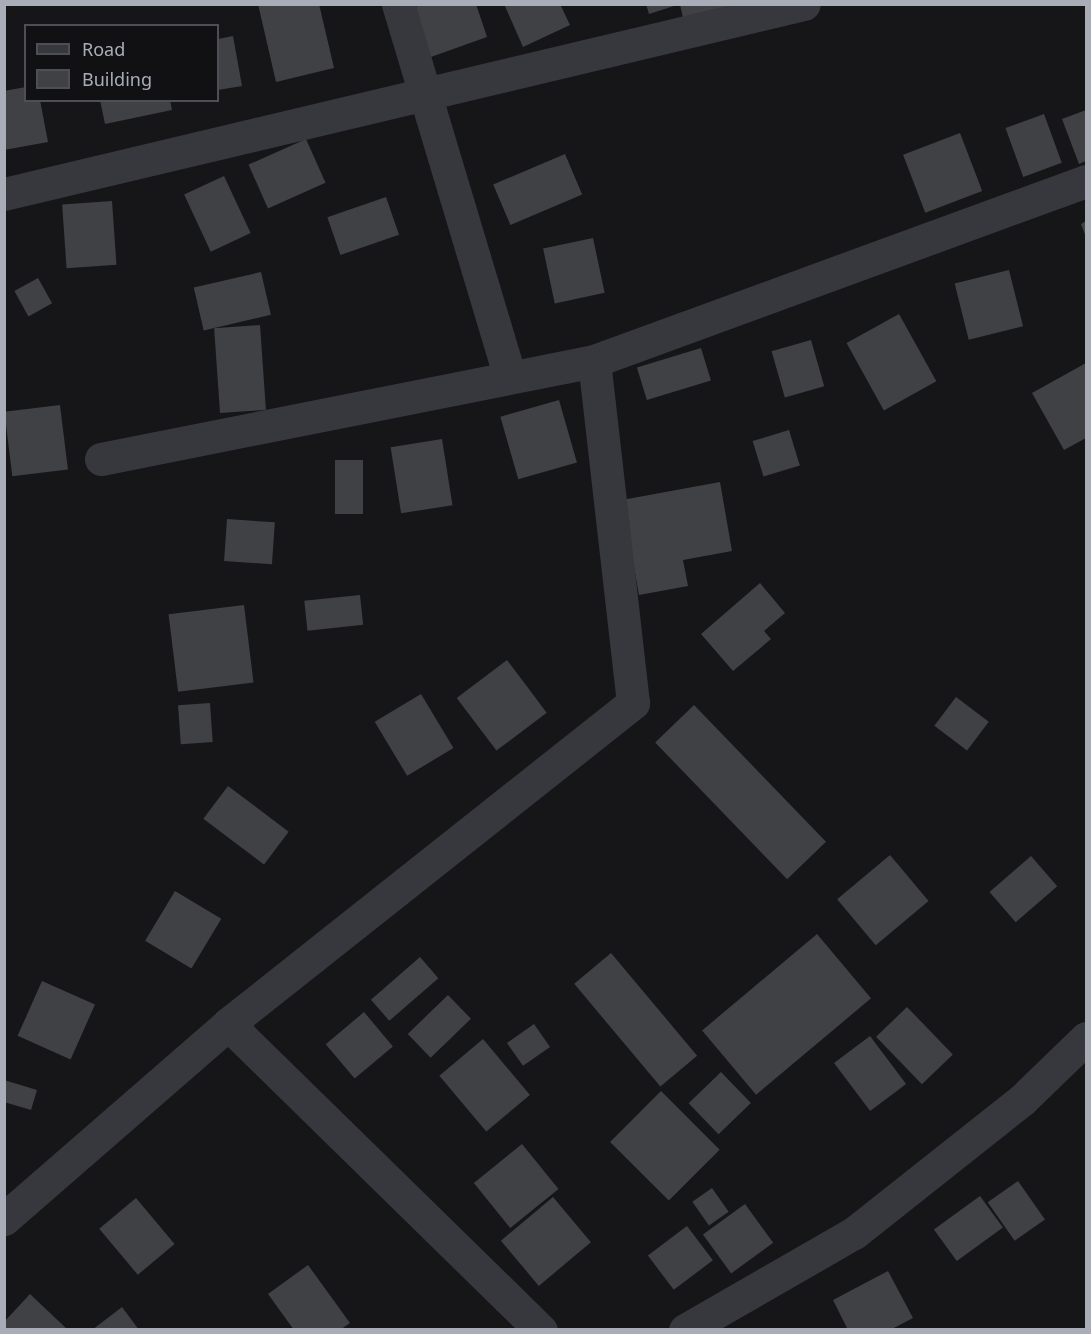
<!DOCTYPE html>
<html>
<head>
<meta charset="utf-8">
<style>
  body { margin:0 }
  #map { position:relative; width:1091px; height:1334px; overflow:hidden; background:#161618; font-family:"Noto Sans",sans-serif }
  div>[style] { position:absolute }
  .building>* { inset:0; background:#404145; transform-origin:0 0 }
  .street>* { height:33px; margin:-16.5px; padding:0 16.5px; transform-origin:16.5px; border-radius:16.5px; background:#37383d }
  span { translate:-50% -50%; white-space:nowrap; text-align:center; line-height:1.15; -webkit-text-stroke:4.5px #111113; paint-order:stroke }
  .frame { position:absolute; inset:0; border:6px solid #a8adb8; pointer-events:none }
  .legend { position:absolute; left:24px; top:24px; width:195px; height:78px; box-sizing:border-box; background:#111113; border:2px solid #4d4f55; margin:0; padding:8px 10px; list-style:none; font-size:18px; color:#a8adb8 }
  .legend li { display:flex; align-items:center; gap:12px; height:30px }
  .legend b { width:30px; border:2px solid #4d4f55 }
</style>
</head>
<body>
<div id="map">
  <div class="building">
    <div style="clip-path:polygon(258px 4px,319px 4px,334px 68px,276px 82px)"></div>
    <div style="clip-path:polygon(422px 4px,476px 4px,487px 37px,428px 58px,411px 9px)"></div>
    <div style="clip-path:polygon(504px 4px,560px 4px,570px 25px,523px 47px)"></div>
    <div style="clip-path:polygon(646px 4px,673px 4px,674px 6px,649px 14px)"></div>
    <div style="clip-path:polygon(680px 4px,734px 4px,684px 23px)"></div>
    <div style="clip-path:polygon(233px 36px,242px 86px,218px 90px,218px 39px)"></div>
    <div style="clip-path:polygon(26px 87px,26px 100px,40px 100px,48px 142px,4px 150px,4px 91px)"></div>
    <div style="clip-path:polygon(100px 100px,170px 100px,172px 110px,105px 124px)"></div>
    <div style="clip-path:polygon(1086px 110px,1086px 161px,1079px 164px,1062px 119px)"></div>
    <div style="left:1044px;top:114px;width:52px;height:41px;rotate:70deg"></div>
    <div style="left:960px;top:133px;width:62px;height:61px;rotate:69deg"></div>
    <div style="left:306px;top:139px;width:48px;height:63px;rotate:66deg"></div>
    <div style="left:565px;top:154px;width:44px;height:78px;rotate:67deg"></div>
    <div style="left:224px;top:176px;width:63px;height:44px;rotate:65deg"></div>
    <div style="left:386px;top:197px;width:40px;height:62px;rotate:71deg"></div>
    <div style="left:112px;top:201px;width:64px;height:50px;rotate:86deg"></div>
    <div style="clip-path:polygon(1086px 221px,1086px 237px,1081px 224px)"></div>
    <div style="left:593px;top:238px;width:56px;height:51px;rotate:78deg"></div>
    <div style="left:1009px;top:270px;width:58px;height:56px;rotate:76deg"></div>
    <div style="left:261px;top:272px;width:44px;height:69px;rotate:77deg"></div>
    <div style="left:38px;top:278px;width:29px;height:27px;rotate:61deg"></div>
    <div style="left:899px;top:314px;width:77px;height:60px;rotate:61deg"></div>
    <div style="left:260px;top:325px;width:85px;height:46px;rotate:86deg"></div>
    <div style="left:811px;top:340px;width:48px;height:41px;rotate:74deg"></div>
    <div style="left:701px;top:348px;width:34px;height:67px;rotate:73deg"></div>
    <div style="clip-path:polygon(1086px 363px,1086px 438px,1064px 450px,1032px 393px)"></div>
    <div style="left:559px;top:400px;width:65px;height:61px;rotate:74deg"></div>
    <div style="left:60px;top:405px;width:65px;height:56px;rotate:83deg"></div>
    <div style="left:789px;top:430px;width:37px;height:38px;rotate:73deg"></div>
    <div style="left:442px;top:439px;width:67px;height:52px;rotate:81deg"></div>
    <div style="left:335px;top:460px;width:28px;height:54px"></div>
    <div style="clip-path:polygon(720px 482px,732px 551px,683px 560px,688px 586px,639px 595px,622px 500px)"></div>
    <div style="left:227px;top:519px;width:48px;height:42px;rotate:4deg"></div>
    <div style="clip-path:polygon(760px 583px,785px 613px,764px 631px,771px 639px,733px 671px,701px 634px)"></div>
    <div style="left:360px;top:595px;width:30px;height:56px;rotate:84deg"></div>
    <div style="left:244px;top:605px;width:78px;height:76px;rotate:83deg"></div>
    <div style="left:507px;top:660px;width:66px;height:63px;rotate:53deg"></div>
    <div style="left:421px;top:694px;width:63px;height:54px;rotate:59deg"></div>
    <div style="left:956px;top:697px;width:41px;height:36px;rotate:37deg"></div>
    <div style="left:210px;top:703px;width:39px;height:32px;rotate:86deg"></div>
    <div style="left:694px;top:705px;width:190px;height:54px;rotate:46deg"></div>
    <div style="left:228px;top:786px;width:76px;height:41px;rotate:37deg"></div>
    <div style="left:890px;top:855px;width:60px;height:69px;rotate:50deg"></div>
    <div style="left:1031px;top:856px;width:40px;height:55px;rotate:49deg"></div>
    <div style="left:175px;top:891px;width:54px;height:58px;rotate:31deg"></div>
    <div style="left:817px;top:934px;width:84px;height:150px;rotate:50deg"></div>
    <div style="left:611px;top:953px;width:134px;height:48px;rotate:50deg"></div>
    <div style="left:420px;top:957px;width:28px;height:65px;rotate:49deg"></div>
    <div style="left:42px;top:981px;width:58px;height:60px;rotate:24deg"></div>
    <div style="left:448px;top:995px;width:33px;height:56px;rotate:46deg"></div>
    <div style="left:907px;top:1007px;width:66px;height:43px;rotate:46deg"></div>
    <div style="left:364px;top:1012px;width:45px;height:50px;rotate:50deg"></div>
    <div style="left:534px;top:1024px;width:28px;height:33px;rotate:55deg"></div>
    <div style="left:870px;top:1036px;width:60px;height:45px;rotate:53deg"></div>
    <div style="left:483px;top:1039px;width:73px;height:57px;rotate:50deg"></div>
    <div style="left:721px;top:1072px;width:43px;height:45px;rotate:46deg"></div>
    <div style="clip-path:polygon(4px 1080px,37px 1090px,31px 1110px,4px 1102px)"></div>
    <div style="left:661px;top:1091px;width:83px;height:72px;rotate:45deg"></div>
    <div style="left:522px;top:1144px;width:58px;height:62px;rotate:51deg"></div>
    <div style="left:1018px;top:1181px;width:47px;height:37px;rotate:55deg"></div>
    <div style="left:712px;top:1188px;width:29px;height:24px;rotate:55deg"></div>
    <div style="left:980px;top:1196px;width:39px;height:57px;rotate:54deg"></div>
    <div style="left:553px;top:1197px;width:59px;height:68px;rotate:50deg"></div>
    <div style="left:136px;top:1198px;width:60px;height:48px;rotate:50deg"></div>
    <div style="left:745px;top:1204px;width:48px;height:52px;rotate:54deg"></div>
    <div style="left:687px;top:1226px;width:43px;height:49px;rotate:53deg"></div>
    <div style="clip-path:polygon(308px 1265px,350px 1323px,340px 1330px,294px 1330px,268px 1294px)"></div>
    <div style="clip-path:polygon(888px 1271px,913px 1318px,890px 1330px,848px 1330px,833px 1300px)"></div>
    <div style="clip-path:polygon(30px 1294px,68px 1330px,4px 1330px,4px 1322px)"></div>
    <div style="clip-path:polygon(122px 1307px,139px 1330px,92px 1330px)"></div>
  </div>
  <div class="street">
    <div style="left:398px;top:4px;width:387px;rotate:73.3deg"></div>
    <div style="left:4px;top:194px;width:822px;rotate:-13.36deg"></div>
    <div style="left:101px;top:459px;width:503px;rotate:-11.24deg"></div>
    <div style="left:228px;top:1024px;width:517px;rotate:-38.4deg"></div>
    <div style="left:633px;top:703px;width:344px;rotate:-96.5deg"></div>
    <div style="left:594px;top:361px;width:524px;rotate:-20.1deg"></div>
    <div style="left:4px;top:1219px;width:297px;rotate:-41deg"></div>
    <div style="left:228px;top:1024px;width:438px;rotate:44.4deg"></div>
    <div style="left:685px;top:1330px;width:195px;rotate:-29.9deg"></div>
    <div style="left:854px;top:1233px;width:214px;rotate:-38.4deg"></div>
    <div style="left:1022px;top:1100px;width:89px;rotate:-44.1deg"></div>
  </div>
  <div class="frame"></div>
  <ul class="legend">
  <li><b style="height:8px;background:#37383d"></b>Road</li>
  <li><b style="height:16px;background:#404145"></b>Building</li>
  </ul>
</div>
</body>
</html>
